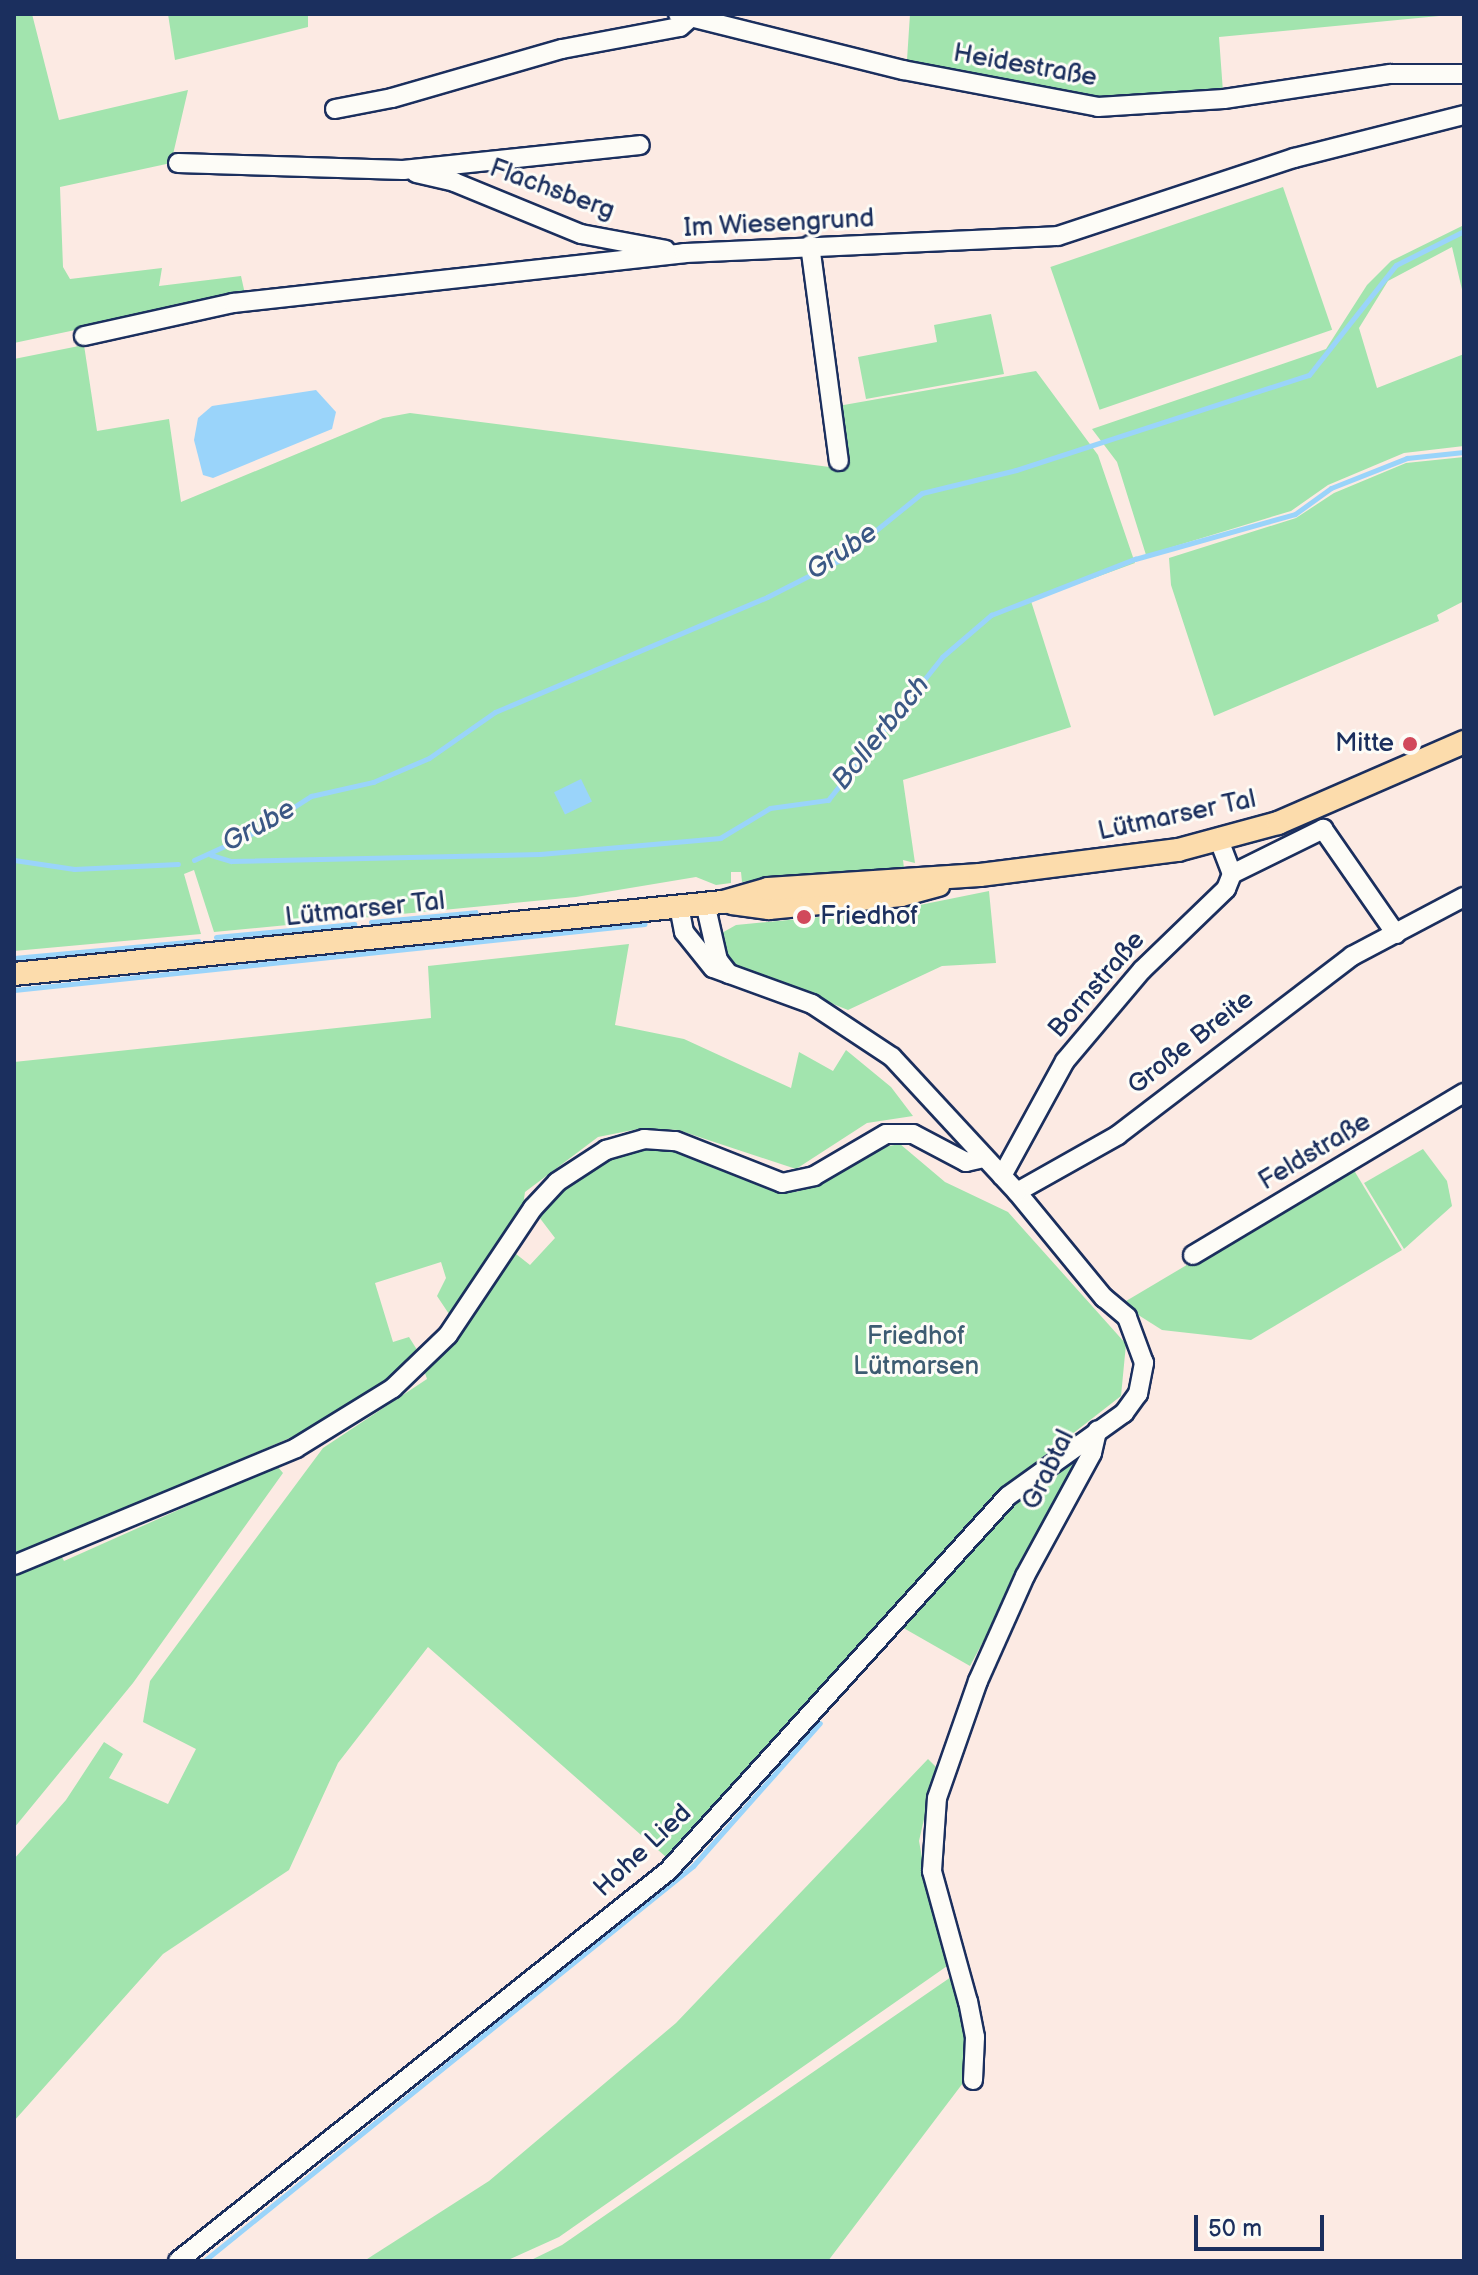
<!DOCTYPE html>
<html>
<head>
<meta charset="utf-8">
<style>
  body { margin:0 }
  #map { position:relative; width:1478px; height:2275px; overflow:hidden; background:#fceae3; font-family:"Balsamiq Sans",sans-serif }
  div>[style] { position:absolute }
  .green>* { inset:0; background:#a2e4ae; transform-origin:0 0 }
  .water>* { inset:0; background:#9ad4fa; transform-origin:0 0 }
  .stream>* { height:5px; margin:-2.5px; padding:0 2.5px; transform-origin:2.5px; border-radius:2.5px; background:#9ad4fa }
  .roads { filter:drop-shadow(2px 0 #1b2f5e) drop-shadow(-2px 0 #1b2f5e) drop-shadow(0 2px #1b2f5e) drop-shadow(0 -2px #1b2f5e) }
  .minor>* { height:18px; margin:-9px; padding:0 9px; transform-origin:9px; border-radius:9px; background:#fdfcf7 }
  .major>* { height:22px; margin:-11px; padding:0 11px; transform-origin:11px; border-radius:11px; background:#fcdcac }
  .dots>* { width:22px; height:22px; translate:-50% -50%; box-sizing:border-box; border:4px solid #fdfcf7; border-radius:50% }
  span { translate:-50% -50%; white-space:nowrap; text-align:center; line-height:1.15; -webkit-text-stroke:6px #fdfcf7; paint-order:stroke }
  .street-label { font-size:26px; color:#1b2f5e }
  .poi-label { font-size:26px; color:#1b2f5e }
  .right { translate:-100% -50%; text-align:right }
  .left { translate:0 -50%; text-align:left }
  .park-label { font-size:26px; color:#3d5c72 }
  .water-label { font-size:28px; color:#3b5885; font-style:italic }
  .frame { position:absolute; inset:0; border:16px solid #1b2f5e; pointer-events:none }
  .scale { position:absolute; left:1194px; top:2215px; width:130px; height:36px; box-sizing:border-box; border:4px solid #1b2f5e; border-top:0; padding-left:10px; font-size:24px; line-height:28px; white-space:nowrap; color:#1b2f5e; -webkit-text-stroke:6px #fdfcf7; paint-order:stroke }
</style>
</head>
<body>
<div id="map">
  <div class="green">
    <div style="clip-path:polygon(14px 14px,32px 14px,59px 120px,188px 90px,171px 163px,60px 187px,63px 267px,70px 279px,162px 268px,159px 286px,241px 276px,245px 294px,14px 343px)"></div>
    <div style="clip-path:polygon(168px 14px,308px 14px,308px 27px,175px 60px)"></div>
    <div style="clip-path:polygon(910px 14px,1460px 14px,1219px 37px,1223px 92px,1097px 99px,907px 60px)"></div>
    <div style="left:1283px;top:187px;width:151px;height:246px;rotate:71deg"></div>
    <div style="clip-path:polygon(1464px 225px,1464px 298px,1452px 247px,1388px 281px,1359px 328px,1377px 388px,1464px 354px,1464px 446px,1404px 453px,1328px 485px,1291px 511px,1146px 555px,1117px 462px,1092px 429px,1326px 349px,1367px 285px,1391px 261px)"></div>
    <div style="clip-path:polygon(991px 314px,1004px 374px,866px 399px,858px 357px,937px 342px,934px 325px)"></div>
    <div style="clip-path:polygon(84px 345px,97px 431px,169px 419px,181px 502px,383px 418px,410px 413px,845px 469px,838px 406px,1036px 371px,1098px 455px,1135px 563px,1031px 601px,1071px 727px,903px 780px,915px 863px,903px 860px,904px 868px,742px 882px,741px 872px,731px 872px,731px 883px,716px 885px,696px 877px,576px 897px,214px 932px,194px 870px,184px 874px,201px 934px,14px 951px,14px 359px)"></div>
    <div style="clip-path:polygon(1464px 457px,1464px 601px,1437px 615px,1439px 621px,1214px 716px,1171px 585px,1169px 558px,1296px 518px,1334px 493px,1406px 463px)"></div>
    <div style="clip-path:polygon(989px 891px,996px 963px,942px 966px,848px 1010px,736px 965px,723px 952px,720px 934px,736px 925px,895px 910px)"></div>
    <div style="clip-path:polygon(629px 944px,615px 1025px,684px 1039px,791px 1088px,799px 1052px,833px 1071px,846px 1050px,891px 1087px,913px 1116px,867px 1123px,796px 1169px,678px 1130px,643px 1128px,598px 1137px,525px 1192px,521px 1219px,451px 1317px,437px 1296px,446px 1278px,441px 1262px,375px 1283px,393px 1342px,409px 1337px,419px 1353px,383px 1384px,318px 1426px,14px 1556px,14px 1062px,431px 1018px,428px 966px)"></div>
    <div style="clip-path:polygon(900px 1144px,945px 1182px,1008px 1212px,1126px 1344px,1121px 1396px,999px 1491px,666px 1857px,428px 1647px,338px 1763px,289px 1870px,163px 1954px,14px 2121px,14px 1859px,66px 1800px,104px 1742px,123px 1754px,109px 1778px,168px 1804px,196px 1749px,143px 1722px,150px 1681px,323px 1448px,427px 1379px,423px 1367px,511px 1250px,530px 1265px,555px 1238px,539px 1217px,561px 1188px,609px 1156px,646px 1147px,675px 1150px,797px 1192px,878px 1148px)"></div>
    <div style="clip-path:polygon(1423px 1149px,1447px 1181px,1452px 1206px,1404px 1249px,1364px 1183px)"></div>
    <div style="clip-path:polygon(1352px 1167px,1402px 1250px,1251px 1340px,1162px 1330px,1121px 1304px)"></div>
    <div style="clip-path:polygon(1080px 1449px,1081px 1459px,970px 1666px,900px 1626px,1009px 1505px)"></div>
    <div style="clip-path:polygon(277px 1466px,283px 1473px,133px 1683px,14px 1828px,14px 1571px,59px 1551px,64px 1561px)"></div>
    <div style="clip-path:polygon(928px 1759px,936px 1767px,919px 1841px,931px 1906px,950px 1964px,559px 2237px,506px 2261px,364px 2261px,489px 2181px,676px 2023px)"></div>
    <div style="clip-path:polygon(951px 1977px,967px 2036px,966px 2079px,828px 2261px,529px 2261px,562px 2245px)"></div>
  </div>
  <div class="water">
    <div style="clip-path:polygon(316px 390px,336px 412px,332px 429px,213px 478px,203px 475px,194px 440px,198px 418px,212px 406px)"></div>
    <div style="left:581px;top:779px;width:25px;height:30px;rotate:64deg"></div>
  </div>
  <div class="stream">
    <div style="left:211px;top:855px;width:21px;rotate:17deg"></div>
    <div style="left:231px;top:861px;width:309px;rotate:-1.3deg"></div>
    <div style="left:540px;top:854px;width:181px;rotate:-5.1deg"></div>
    <div style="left:720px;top:838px;width:58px;rotate:-31deg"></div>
    <div style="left:770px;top:808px;width:59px;rotate:-7.9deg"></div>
    <div style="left:828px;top:800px;width:183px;rotate:-51.4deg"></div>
    <div style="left:942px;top:657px;width:65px;rotate:-40.6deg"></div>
    <div style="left:991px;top:615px;width:155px;rotate:-21.3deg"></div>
    <div style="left:1135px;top:559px;width:166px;rotate:-15.7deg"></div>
    <div style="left:1295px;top:514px;width:44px;rotate:-35.8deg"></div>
    <div style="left:1331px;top:488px;width:82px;rotate:-21.5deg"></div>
    <div style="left:1407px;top:458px;width:57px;rotate:-6deg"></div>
    <div style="left:14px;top:860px;width:61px;rotate:8.5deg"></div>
    <div style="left:74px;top:869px;width:104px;rotate:-2.8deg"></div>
    <div style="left:194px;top:860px;width:65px;rotate:-24.6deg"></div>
    <div style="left:253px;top:833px;width:69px;rotate:-32.5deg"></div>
    <div style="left:311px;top:796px;width:64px;rotate:-12.7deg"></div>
    <div style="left:373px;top:782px;width:61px;rotate:-23.2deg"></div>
    <div style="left:429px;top:758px;width:80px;rotate:-34.9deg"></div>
    <div style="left:495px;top:712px;width:295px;rotate:-22.9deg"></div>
    <div style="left:767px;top:597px;width:80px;rotate:-26.9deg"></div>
    <div style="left:838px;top:561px;width:108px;rotate:-39deg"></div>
    <div style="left:922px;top:493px;width:97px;rotate:-13.7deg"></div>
    <div style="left:1016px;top:470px;width:308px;rotate:-18deg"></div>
    <div style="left:1309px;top:375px;width:140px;rotate:-51.7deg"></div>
    <div style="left:1396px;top:265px;width:76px;rotate:-26.6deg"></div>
    <div style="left:371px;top:922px;width:105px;rotate:-5.4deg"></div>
    <div style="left:216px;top:937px;width:139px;rotate:-5.4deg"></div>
    <div style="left:14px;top:958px;width:185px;rotate:-5.3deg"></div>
    <div style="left:14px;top:990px;width:634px;rotate:-5.97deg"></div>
    <div style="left:204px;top:2261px;width:629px;rotate:-38.93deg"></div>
    <div style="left:693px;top:1866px;width:191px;rotate:-48.4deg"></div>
  </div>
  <div class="roads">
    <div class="minor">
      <div style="left:678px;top:14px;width:232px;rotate:14deg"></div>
      <div style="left:903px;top:70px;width:198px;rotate:10.7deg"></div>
      <div style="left:1098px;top:107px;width:126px;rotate:-3.6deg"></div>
      <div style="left:1224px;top:99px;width:168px;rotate:-8.6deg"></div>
      <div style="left:1390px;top:74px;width:74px"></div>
      <div style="left:335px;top:109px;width:58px;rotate:-10.9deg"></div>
      <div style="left:392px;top:98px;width:177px;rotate:-16.1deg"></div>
      <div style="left:562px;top:49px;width:120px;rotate:-10.6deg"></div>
      <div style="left:680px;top:27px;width:12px;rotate:-42deg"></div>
      <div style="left:178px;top:163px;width:225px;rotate:1.8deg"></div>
      <div style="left:403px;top:170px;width:238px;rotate:-6deg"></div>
      <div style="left:416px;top:173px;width:39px;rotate:13deg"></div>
      <div style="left:454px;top:182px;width:137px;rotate:22.3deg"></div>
      <div style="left:581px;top:234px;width:86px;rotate:10.7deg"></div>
      <div style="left:810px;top:245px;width:218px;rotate:82.4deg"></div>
      <div style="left:84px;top:336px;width:153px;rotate:-12.5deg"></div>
      <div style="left:233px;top:303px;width:454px;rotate:-6.3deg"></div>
      <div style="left:684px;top:253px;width:374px;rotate:-2.6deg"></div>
      <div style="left:1058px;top:236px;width:249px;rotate:-18.3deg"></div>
      <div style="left:1294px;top:158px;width:175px;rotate:-14.2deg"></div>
      <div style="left:1232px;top:874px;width:102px;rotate:-26.3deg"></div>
      <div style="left:1323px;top:829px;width:128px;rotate:55.2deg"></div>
      <div style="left:705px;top:903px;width:58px;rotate:77.2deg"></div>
      <div style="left:718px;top:960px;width:18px;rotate:52deg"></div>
      <div style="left:1002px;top:1176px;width:131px;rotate:-61.3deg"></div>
      <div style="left:1065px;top:1061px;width:119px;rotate:-49.8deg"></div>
      <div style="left:1142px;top:970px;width:117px;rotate:-44deg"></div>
      <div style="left:1226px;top:889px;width:16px;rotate:-68deg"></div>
      <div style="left:1232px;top:874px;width:34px;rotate:-111deg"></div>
      <div style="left:1017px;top:1192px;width:116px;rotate:-29.4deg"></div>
      <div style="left:1118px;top:1135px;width:295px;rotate:-37.4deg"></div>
      <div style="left:1352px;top:956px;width:127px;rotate:-27.8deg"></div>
      <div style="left:1193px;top:1255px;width:316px;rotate:-30.9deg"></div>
      <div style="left:14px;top:1565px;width:305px;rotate:-22.5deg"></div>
      <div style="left:296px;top:1448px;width:114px;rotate:-31.7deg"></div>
      <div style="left:393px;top:1388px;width:76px;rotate:-43.9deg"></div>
      <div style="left:448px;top:1335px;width:153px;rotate:-56.2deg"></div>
      <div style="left:533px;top:1208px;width:35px;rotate:-47deg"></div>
      <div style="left:557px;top:1182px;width:59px;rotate:-33.1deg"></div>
      <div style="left:606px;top:1150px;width:40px;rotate:-16deg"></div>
      <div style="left:644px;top:1139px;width:32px;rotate:4deg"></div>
      <div style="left:676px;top:1141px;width:114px;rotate:21.6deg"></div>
      <div style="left:782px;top:1183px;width:33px;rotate:-12deg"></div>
      <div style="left:814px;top:1176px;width:83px;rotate:-30.3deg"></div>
      <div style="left:886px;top:1134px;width:27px"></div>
      <div style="left:913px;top:1134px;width:60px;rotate:27.8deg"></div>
      <div style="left:966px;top:1162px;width:17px;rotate:-13deg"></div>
      <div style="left:973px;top:2080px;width:43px;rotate:-87.3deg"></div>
      <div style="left:975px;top:2037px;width:36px;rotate:-101deg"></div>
      <div style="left:968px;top:2002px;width:136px;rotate:-105.4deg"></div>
      <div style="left:932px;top:1871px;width:73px;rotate:-86.1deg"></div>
      <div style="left:937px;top:1798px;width:124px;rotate:-70.7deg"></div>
      <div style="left:978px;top:1681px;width:115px;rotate:-65.9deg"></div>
      <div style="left:1025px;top:1576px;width:140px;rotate:-61.4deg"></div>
      <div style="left:1092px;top:1453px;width:23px;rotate:-77deg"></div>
      <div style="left:178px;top:2261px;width:626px;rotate:-38.52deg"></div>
      <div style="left:668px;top:1871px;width:506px;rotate:-47.8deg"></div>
      <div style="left:1008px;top:1496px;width:143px;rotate:-35.6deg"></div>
      <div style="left:1124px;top:1413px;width:24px;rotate:-54deg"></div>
      <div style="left:1138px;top:1394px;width:32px;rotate:-79deg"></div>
      <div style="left:1144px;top:1363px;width:49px;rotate:-110.3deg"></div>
      <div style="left:1127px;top:1317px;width:30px;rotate:-140deg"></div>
      <div style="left:1104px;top:1298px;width:137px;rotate:-129.4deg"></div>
      <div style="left:1017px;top:1192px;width:184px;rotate:-132.8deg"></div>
      <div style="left:892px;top:1057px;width:96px;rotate:-146.5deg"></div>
      <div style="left:812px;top:1004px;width:105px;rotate:-160deg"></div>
      <div style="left:713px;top:968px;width:46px;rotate:-128.9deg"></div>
      <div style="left:684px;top:932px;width:26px;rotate:-101deg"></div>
    </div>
    <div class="major">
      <div style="left:732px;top:903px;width:37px;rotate:8deg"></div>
      <div style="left:769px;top:908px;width:133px;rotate:-5.6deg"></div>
      <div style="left:901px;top:895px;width:39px;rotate:-15deg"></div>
      <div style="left:14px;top:974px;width:713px;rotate:-5.8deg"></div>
      <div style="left:723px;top:902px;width:47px;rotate:-16.1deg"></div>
      <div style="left:768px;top:889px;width:212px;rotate:-3.8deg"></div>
      <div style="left:980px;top:875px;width:200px;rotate:-7.2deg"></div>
      <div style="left:1178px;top:850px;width:104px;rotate:-15.1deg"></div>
      <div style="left:1278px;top:823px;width:203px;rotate:-23.5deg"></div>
    </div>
  </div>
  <div class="dots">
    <div style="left:1410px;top:744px;background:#d1495b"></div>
    <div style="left:804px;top:917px;background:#d1495b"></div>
  </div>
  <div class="street-label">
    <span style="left:1025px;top:66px;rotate:10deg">Heidestraße</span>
    <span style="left:552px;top:190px;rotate:20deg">Flachsberg</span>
    <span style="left:779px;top:224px;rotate:-3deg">Im Wiesengrund</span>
    <span style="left:1177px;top:816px;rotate:-12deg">Lütmarser Tal</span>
    <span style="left:365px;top:910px;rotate:-6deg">Lütmarser Tal</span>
    <span style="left:1097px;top:985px;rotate:-49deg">Bornstraße</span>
    <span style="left:1191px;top:1043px;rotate:-38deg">Große Breite</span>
    <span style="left:1315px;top:1152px;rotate:-31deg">Feldstraße</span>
    <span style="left:1049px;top:1470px;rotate:-64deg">Grabtal</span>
    <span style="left:643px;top:1851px;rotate:-43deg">Hohe Lied</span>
  </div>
  <div class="poi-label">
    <span class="right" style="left:1394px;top:744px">Mitte</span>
    <span class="left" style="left:820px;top:917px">Friedhof</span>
  </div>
  <div class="park-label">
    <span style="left:916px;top:1352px">Friedhof<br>Lütmarsen</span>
  </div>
  <div class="water-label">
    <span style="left:842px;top:552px;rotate:-34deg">Grube</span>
    <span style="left:881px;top:733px;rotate:-51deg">Bollerbach</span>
    <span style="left:259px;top:826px;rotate:-29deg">Grube</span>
  </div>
  <div class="frame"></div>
  <div class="scale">50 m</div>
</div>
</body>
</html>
